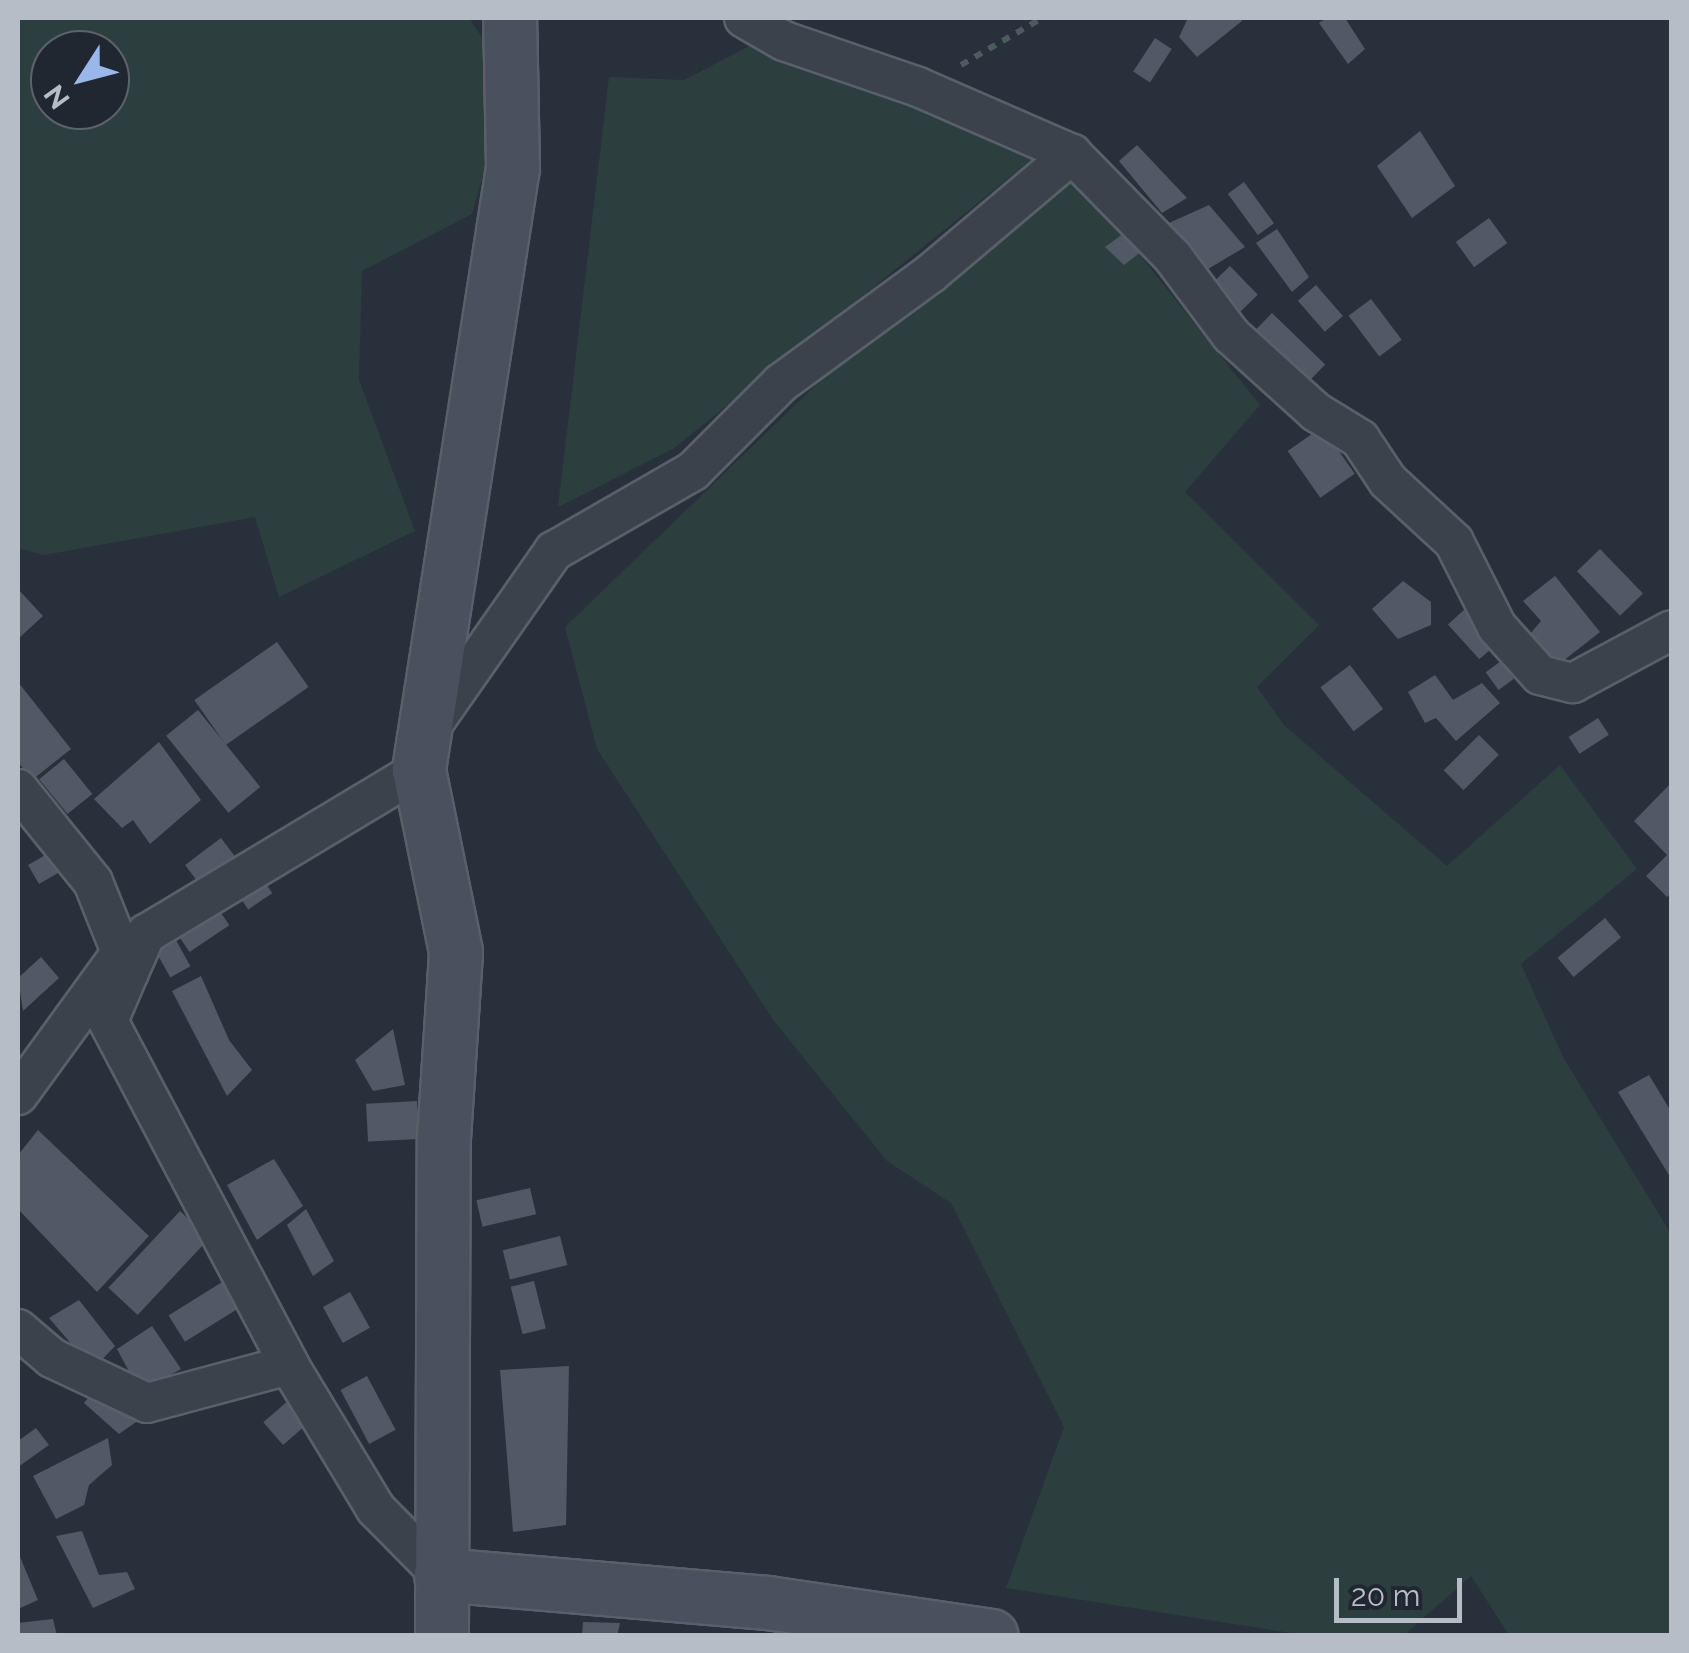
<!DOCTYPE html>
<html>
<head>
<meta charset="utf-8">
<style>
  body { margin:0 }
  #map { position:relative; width:1689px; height:1653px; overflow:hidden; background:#28303c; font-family:Raleway,sans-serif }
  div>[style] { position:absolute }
  .green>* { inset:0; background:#2d3e3f }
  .building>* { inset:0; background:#515966; transform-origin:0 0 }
  .path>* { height:6px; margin-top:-3px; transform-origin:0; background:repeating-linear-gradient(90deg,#4c5b5e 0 8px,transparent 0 16px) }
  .roads { filter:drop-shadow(2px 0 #59606a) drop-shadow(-2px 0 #59606a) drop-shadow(0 2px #59606a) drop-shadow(0 -2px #59606a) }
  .street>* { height:38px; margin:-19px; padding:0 19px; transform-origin:19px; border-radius:19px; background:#3b424c }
  .secondary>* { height:52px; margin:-26px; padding:0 26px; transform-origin:26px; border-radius:26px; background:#4a515e }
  span { translate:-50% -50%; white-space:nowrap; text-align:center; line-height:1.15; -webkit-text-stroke:8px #202731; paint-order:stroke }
  .frame { position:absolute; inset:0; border:20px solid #b7bdc7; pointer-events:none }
  .north { position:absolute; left:30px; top:30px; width:100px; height:100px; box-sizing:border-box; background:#202731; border:2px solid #5c636d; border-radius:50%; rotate:234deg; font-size:28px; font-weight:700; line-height:40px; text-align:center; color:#b7bdc7 }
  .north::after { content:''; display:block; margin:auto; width:35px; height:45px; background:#99b7eb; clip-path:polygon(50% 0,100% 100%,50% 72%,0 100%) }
  .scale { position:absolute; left:1334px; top:1578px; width:128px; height:45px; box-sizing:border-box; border:5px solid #b7bdc7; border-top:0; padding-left:12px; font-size:30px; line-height:35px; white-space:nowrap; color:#b7bdc7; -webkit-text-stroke:8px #202731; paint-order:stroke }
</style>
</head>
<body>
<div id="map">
  <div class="green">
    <div style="clip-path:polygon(evenodd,18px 18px,469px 18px,510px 80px,472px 214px,362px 271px,359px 380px,415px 531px,279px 597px,255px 517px,44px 555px,18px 548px,18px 18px,50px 50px,110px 50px,110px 110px,50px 110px,50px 50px)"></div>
    <div style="clip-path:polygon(763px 39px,1023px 139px,1031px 160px,673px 449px,558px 507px,609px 77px,684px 80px)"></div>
    <div style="clip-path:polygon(1075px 174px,1260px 405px,1185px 492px,1319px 625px,1257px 687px,1284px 725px,1447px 866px,1560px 765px,1637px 869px,1521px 964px,1563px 1057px,1671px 1234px,1671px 1635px,1509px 1635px,1471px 1576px,1403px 1636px,1304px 1635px,1006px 1588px,1064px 1427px,951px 1203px,887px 1161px,774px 1021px,597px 749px,565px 627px,818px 383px)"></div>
  </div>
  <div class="building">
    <div style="clip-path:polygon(1188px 18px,1239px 18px,1242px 21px,1197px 57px,1179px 37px)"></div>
    <div style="clip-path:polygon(1327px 18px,1345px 18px,1365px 49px,1348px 64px,1319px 23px)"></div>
    <div style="left:1155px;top:38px;width:20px;height:40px;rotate:33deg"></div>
    <div style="clip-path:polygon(1420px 131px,1455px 186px,1412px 218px,1377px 166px)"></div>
    <div style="clip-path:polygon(1137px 145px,1187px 198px,1162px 213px,1119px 161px)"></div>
    <div style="left:1244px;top:182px;width:51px;height:20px;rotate:54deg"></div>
    <div style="clip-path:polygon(1209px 205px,1245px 247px,1203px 272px,1169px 223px)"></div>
    <div style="left:1489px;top:218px;width:31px;height:41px;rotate:54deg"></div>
    <div style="clip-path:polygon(1134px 226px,1151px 244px,1124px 265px,1105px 247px)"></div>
    <div style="clip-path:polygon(1277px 229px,1309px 277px,1292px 292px,1256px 243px)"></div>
    <div style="left:1230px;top:266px;width:40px;height:33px;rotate:46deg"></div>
    <div style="left:1316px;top:285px;width:41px;height:24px;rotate:49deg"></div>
    <div style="left:1371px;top:299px;width:51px;height:28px;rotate:53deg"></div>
    <div style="left:1272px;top:313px;width:74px;height:30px;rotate:44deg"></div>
    <div style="left:1322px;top:427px;width:57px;height:42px;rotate:55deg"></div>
    <div style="left:1600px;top:549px;width:62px;height:32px;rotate:46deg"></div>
    <div style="clip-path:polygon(1555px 576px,1600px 632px,1549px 672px,1525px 640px,1541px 621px,1523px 601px)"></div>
    <div style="clip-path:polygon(1403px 581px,1431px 602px,1431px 625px,1398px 639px,1372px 609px)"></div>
    <div style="clip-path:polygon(18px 589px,43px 616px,18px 639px)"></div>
    <div style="left:1465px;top:609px;width:47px;height:23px;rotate:48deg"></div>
    <div style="left:277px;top:642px;width:55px;height:101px;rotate:55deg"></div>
    <div style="left:1501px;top:661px;width:22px;height:19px;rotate:54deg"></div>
    <div style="left:1350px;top:665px;width:55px;height:37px;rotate:53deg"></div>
    <div style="clip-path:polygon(1435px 675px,1453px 700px,1482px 683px,1500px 703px,1456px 741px,1436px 718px,1425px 723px,1408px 692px)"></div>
    <div style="clip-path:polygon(18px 682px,71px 749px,32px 780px,18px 762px)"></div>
    <div style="left:198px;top:710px;width:99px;height:41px;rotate:51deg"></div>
    <div style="left:1598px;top:718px;width:20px;height:35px;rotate:57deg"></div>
    <div style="left:1479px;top:735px;width:28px;height:50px;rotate:45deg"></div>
    <div style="clip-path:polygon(159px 742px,201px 800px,150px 844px,133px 820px,122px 828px,94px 799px)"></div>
    <div style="left:64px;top:759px;width:45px;height:32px;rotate:51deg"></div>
    <div style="clip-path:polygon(1672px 782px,1672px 893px,1667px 897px,1646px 876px,1667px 855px,1634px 821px)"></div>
    <div style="left:221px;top:838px;width:31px;height:45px;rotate:53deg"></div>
    <div style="left:54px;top:850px;width:22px;height:30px;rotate:60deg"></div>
    <div style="left:260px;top:875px;width:22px;height:29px;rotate:56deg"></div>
    <div style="left:217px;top:907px;width:22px;height:48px;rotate:56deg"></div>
    <div style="left:1605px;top:918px;width:25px;height:62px;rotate:50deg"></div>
    <div style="left:172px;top:933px;width:38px;height:23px;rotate:61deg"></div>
    <div style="clip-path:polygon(41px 957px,59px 978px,23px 1011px,18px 978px)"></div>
    <div style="clip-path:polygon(201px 976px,229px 1040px,252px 1070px,227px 1096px,172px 991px)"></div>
    <div style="clip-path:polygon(393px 1029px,405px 1085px,373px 1091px,355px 1060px)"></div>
    <div style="clip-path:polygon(1649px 1075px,1672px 1113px,1672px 1180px,1618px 1092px)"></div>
    <div style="left:417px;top:1101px;width:38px;height:51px;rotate:87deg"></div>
    <div style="clip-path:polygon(38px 1130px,149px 1236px,97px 1292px,18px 1209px,18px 1155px)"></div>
    <div style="clip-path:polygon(274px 1159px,303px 1206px,257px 1240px,227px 1185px)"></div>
    <div style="left:530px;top:1188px;width:27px;height:55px;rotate:77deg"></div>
    <div style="clip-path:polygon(306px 1209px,334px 1261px,313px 1276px,287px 1225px)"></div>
    <div style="left:180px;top:1211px;width:40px;height:105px;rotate:43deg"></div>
    <div style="left:560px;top:1236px;width:30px;height:59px;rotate:76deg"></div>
    <div style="left:227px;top:1279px;width:31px;height:69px;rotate:58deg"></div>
    <div style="left:534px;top:1281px;width:49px;height:24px;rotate:76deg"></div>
    <div style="left:350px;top:1292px;width:41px;height:31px;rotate:61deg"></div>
    <div style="clip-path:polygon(79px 1300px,115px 1346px,93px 1369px,49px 1318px)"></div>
    <div style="clip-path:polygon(152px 1326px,181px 1369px,140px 1392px,117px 1349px)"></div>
    <div style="clip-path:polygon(569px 1366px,566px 1525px,513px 1532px,500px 1370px)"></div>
    <div style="left:367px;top:1376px;width:61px;height:30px;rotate:62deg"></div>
    <div style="clip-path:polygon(97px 1387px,139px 1420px,119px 1434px,84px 1403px)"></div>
    <div style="left:289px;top:1400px;width:30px;height:34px;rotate:49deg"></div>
    <div style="clip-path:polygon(36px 1428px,49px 1445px,18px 1467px,18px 1441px)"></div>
    <div style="clip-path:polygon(108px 1438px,112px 1465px,89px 1485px,84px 1505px,56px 1519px,33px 1476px)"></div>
    <div style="clip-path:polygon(82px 1531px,99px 1575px,127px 1572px,135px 1589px,93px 1608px,56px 1536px)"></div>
    <div style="clip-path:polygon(18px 1552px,38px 1600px,18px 1609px)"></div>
    <div style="clip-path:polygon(53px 1619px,57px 1636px,18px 1636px,18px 1623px)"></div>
    <div style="clip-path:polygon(583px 1622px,620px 1623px,617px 1636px,582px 1636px)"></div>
  </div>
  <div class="path">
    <div style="left:961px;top:65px;width:94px;rotate:-30.1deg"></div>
  </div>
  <div class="roads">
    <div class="street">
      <div style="left:744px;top:18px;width:46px;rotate:29.9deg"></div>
      <div style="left:784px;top:41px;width:142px;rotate:18.9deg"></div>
      <div style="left:918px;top:87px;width:168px;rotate:23.5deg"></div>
      <div style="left:1072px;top:154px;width:143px;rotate:45.6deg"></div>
      <div style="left:1172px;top:256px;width:99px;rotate:53.2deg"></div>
      <div style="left:1231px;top:335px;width:115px;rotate:42.2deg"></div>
      <div style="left:1316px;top:412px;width:52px;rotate:31.5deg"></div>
      <div style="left:1360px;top:439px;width:50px;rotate:56.3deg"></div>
      <div style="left:1388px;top:481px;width:90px;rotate:42.7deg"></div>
      <div style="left:1454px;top:542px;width:95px;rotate:63.2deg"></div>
      <div style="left:1497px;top:627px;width:64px;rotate:48.1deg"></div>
      <div style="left:1540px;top:675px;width:34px;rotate:14deg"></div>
      <div style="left:1573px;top:683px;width:112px;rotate:-28.2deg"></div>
      <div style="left:432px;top:725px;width:213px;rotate:-55deg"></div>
      <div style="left:554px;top:551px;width:160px;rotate:-29.9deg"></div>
      <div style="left:693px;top:471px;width:124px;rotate:-45deg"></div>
      <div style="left:781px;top:383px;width:185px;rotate:-36.2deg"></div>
      <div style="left:930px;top:274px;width:186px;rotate:-40.2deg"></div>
      <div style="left:18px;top:789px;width:119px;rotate:51.1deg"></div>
      <div style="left:93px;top:882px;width:97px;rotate:68.2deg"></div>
      <div style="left:129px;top:972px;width:53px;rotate:113.2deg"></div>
      <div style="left:108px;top:1021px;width:389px;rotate:62.2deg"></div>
      <div style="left:289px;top:1365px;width:168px;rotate:58.9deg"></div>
      <div style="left:376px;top:1509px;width:93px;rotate:45.4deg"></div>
      <div style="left:129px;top:972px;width:42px;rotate:-65.9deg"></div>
      <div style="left:146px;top:934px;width:318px;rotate:-31deg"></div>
      <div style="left:18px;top:1095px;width:172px;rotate:-54deg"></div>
      <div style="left:18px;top:1329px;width:45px;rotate:40.5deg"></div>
      <div style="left:52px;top:1358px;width:105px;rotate:25.3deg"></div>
      <div style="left:147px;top:1403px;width:147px;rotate:-15deg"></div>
    </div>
    <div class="secondary">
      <div style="left:441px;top:1575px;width:328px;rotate:4.9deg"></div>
      <div style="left:768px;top:1603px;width:226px;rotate:8.4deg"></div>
      <div style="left:442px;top:1636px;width:497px;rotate:-89.8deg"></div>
      <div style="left:444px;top:1139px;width:187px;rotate:-86.3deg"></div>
      <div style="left:456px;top:952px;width:186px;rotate:-101.5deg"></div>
      <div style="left:419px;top:770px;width:609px;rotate:-81.13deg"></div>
      <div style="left:513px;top:168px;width:150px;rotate:-91.1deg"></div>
    </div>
  </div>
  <div class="frame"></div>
  <div class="north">N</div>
  <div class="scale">20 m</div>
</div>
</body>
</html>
